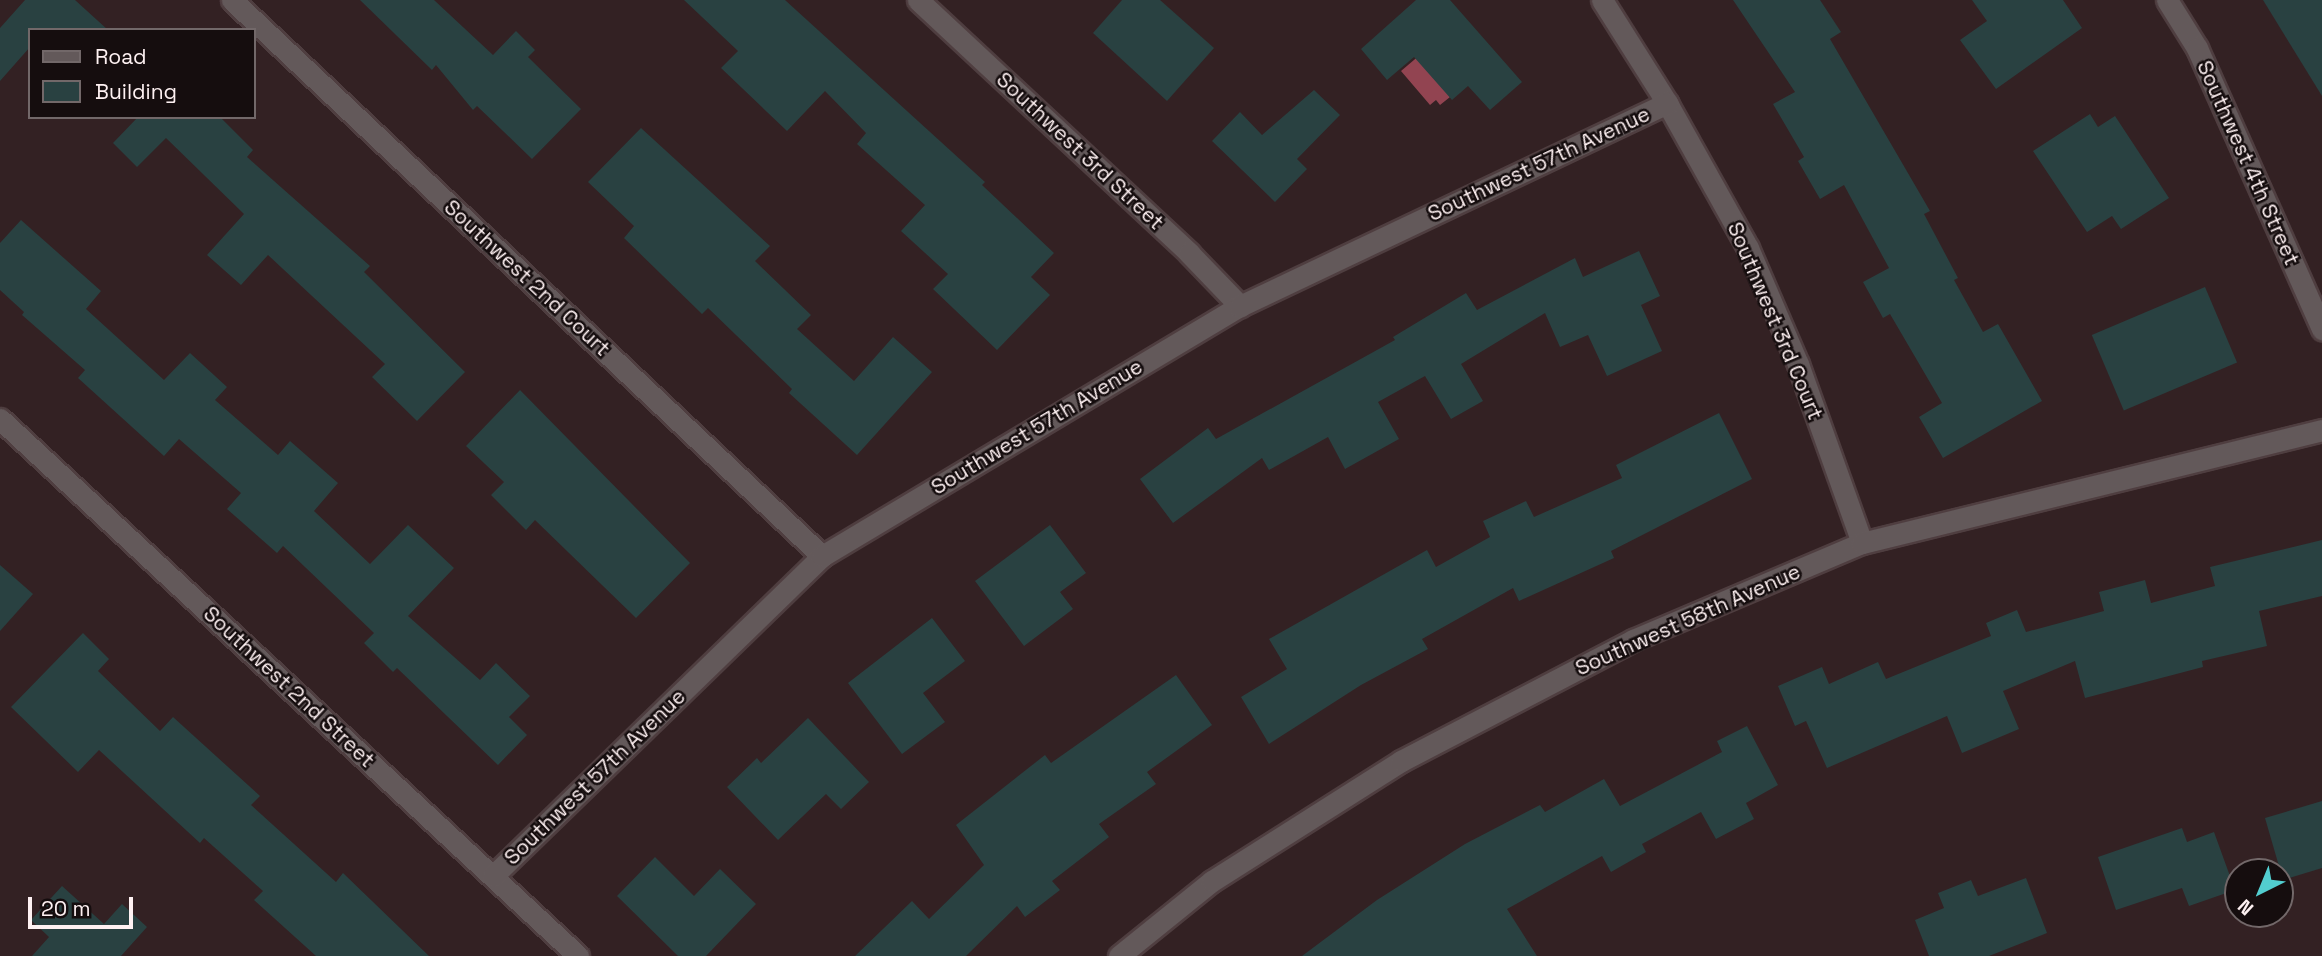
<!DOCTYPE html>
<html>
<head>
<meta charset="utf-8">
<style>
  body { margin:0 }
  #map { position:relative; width:2322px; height:956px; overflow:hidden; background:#332123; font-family:"Space Grotesk",sans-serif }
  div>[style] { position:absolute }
  .water>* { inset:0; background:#924451 }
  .building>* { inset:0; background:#294141; transform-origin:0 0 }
  .roads { filter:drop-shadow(2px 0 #4f3e40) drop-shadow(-2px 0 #4f3e40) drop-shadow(0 2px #4f3e40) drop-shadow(0 -2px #4f3e40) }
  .street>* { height:21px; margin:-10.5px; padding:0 10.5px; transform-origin:10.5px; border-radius:10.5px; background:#63595a }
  span { translate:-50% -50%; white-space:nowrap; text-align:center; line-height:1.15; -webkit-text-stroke:5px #150d0e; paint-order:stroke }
  .street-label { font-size:21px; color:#fef1f2 }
  .legend { position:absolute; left:28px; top:28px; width:228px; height:91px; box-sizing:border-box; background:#150d0e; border:2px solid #726869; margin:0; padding:9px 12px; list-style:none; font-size:21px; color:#fef1f2 }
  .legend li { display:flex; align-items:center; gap:14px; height:35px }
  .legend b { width:35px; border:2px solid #726869 }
  .north { position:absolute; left:2224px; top:858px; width:70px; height:70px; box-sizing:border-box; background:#150d0e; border:2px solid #726869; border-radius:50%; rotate:223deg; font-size:19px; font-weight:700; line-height:28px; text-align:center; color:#fef1f2 }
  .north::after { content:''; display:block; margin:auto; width:24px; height:32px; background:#52cdcf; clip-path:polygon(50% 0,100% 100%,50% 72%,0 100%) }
  .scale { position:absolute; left:28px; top:897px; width:105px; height:32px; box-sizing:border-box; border:4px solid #fef1f2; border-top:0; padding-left:9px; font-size:21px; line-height:24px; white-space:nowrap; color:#fef1f2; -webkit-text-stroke:5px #150d0e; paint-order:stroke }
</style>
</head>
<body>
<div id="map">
  <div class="water">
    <div style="clip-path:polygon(1421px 54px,1455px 93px,1440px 105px,1436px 100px,1430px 105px,1401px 71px)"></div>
  </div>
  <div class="building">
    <div style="clip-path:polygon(25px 0,75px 0,108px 30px,30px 30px,30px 47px,0 81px,0 28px)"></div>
    <div style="clip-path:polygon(360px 0,434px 0,493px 55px,516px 31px,535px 50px,528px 57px,581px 109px,532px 159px,477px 106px,473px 110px,436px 65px,432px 70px)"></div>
    <div style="clip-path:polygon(684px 0,785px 0,985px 182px,982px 185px,1054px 253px,1031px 277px,1050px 295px,997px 350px,933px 289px,948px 274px,901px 231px,925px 205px,857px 144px,866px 133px,825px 91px,787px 131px,721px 68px,738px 51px)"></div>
    <div style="clip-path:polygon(1122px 0,1160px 0,1214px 48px,1167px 101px,1093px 33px)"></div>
    <div style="clip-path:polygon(1416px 0,1450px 0,1522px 82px,1490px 110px,1468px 86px,1452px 100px,1414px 57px,1387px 80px,1361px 49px)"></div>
    <div style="clip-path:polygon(1733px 0,1820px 0,1841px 32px,1830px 39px,1930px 211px,1924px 214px,1958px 278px,1954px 280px,1983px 332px,1998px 324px,2042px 401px,1943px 458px,1919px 417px,1942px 403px,1890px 314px,1883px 318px,1863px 282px,1889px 268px,1844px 185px,1820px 199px,1798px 161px,1804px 157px,1773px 104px,1795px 92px)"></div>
    <div style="clip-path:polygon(1972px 0,2063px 0,2082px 28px,1996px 89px,1960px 40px,1987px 21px)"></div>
    <div style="clip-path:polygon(2263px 0,2322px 0,2322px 96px)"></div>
    <div style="clip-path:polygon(1314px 90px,1340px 115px,1297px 159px,1307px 169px,1275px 202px,1212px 141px,1240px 112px,1262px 135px)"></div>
    <div style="clip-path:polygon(2090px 114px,2098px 127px,2115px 116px,2169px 198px,2121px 229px,2112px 216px,2087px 232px,2033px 151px)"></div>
    <div style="clip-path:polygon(138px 117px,220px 117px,253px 150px,247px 157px,370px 266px,364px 272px,465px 372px,417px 421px,372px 377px,385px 364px,268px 255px,241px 285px,207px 255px,244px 214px,166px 138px,137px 167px,113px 143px)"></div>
    <div style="clip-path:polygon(641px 128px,770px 246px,755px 261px,811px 315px,797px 329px,854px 381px,893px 337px,932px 372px,857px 455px,789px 393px,792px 389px,708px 308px,702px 314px,624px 238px,634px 226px,588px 182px)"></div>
    <div style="clip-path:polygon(21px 220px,101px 291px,86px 309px,164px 380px,190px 353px,227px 387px,215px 400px,278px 455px,290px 441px,338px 483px,314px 511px,370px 564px,408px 525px,454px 568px,408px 616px,480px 680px,496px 663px,530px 696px,509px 717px,527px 735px,498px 765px,397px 668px,393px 672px,364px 643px,374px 633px,283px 546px,277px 553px,227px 509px,241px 493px,179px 439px,164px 456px,78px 378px,85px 370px,22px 315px,24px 312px,0 290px,0 243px)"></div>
    <div style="clip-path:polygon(1639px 251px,1660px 296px,1641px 305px,1662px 351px,1607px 376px,1588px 335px,1560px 347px,1545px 313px,1461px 364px,1483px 401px,1451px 419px,1425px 376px,1378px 402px,1399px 439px,1345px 469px,1328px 437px,1269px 470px,1262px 458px,1173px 523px,1140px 479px,1208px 428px,1216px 439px,1395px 340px,1393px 337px,1466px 293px,1477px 310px,1575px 258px,1583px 277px)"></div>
    <div style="left:2205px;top:287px;width:82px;height:123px;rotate:67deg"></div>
    <div style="clip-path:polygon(520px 390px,690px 563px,636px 618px,535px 520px,526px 530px,491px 495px,504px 482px,466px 446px)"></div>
    <div style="clip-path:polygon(1719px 413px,1752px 479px,1611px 551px,1614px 558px,1519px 601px,1513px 588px,1422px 639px,1428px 649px,1361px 685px,1269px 744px,1241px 697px,1287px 669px,1269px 639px,1427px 550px,1436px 567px,1490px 537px,1483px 521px,1526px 501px,1534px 517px,1622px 478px,1616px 465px)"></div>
    <div style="clip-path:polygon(1050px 525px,1086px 573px,1060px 592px,1073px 609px,1024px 646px,975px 581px)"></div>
    <div style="clip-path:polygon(2322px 540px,2322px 596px,2259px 611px,2267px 646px,2202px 661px,2203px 667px,2085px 698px,2075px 661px,2003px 691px,2019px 729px,1962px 753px,1947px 716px,1827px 768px,1806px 721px,1795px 726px,1778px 686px,1822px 667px,1829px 684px,1878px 662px,1886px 679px,1991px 636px,1986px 623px,2017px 610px,2026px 632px,2104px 611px,2099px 592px,2145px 580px,2151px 603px,2215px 586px,2210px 567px)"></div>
    <div style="clip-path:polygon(0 565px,33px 594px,0 631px)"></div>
    <div style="clip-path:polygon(932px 618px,965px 661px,923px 693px,945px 722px,902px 754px,848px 683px)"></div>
    <div style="clip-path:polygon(83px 633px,109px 659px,98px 671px,160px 731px,173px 717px,260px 796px,251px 805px,336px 882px,343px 873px,429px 956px,316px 956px,254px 900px,263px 891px,204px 838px,200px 843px,99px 750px,78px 772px,11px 707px)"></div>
    <div style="clip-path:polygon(1176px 675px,1212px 725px,1147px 772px,1156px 784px,1099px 824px,1109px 837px,1052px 881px,1060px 890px,1025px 917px,1017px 906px,966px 956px,855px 956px,912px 901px,929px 919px,984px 865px,956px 825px,1045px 755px,1051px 763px)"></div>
    <div style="clip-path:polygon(808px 718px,869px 782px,841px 809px,826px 794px,778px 840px,727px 787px,757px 758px,761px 763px)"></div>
    <div style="clip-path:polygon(1747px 726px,1778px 785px,1746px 803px,1754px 819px,1716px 839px,1701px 812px,1642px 844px,1646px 852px,1611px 872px,1602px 856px,1507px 909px,1537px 956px,1302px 956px,1377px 900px,1465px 844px,1540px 805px,1545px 812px,1604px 779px,1620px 806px,1722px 752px,1717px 741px)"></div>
    <div style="clip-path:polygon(2322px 801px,2322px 868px,2283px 880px,2265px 818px)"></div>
    <div style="clip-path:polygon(2182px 828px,2187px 842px,2214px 832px,2235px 890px,2189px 906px,2182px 888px,2116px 910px,2098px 857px)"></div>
    <div style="clip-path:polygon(655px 857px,694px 896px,720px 869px,756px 904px,706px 956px,678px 956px,617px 896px)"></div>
    <div style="clip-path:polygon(2026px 878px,2047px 933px,1989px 956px,1929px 956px,1915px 920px,1944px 908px,1938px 893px,1971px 880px,1978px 896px)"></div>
    <div style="clip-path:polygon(62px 886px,104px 924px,122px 904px,147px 927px,121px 956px,32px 956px,49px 937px,31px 920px)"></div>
  </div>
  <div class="roads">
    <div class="street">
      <div style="left:232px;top:0;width:811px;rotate:43.3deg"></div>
      <div style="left:918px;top:0;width:371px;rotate:43deg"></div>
      <div style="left:1189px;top:253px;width:74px;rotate:46.1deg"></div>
      <div style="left:1602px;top:0;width:122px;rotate:57.7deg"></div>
      <div style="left:1667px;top:103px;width:166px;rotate:60.8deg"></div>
      <div style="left:1748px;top:248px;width:126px;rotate:66.7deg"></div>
      <div style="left:1798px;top:364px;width:190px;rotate:70.3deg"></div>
      <div style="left:2167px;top:0;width:57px;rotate:58deg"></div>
      <div style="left:2197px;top:48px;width:308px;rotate:66deg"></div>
      <div style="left:0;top:419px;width:789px;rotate:42.89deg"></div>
      <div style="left:493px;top:876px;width:459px;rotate:-44.2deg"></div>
      <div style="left:822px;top:556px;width:487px;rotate:-30.9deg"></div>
      <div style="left:1240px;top:306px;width:473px;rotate:-25.4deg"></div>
      <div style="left:1119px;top:956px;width:119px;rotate:-38.9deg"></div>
      <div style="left:1212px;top:881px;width:224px;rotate:-32.4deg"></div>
      <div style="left:1401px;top:761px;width:262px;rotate:-27.5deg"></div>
      <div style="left:1633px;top:640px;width:249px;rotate:-23deg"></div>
      <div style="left:1862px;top:543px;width:474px;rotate:-13.8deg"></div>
    </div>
  </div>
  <div class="street-label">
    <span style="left:1080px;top:151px;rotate:43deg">Southwest 3rd Street</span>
    <span style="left:2248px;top:163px;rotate:66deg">Southwest 4th Street</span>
    <span style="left:1539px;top:164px;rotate:-25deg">Southwest 57th Avenue</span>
    <span style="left:527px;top:278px;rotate:43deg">Southwest 2nd Court</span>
    <span style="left:1775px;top:321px;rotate:67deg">Southwest 3rd Court</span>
    <span style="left:1037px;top:427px;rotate:-31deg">Southwest 57th Avenue</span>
    <span style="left:1688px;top:620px;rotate:-24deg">Southwest 58th Avenue</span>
    <span style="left:289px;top:687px;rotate:43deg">Southwest 2nd Street</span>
    <span style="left:595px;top:777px;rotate:-44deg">Southwest 57th Avenue</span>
  </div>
  <ul class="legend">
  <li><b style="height:9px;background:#63595a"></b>Road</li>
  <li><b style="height:19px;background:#294141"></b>Building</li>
  </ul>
  <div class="north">N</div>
  <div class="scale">20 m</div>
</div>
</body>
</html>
